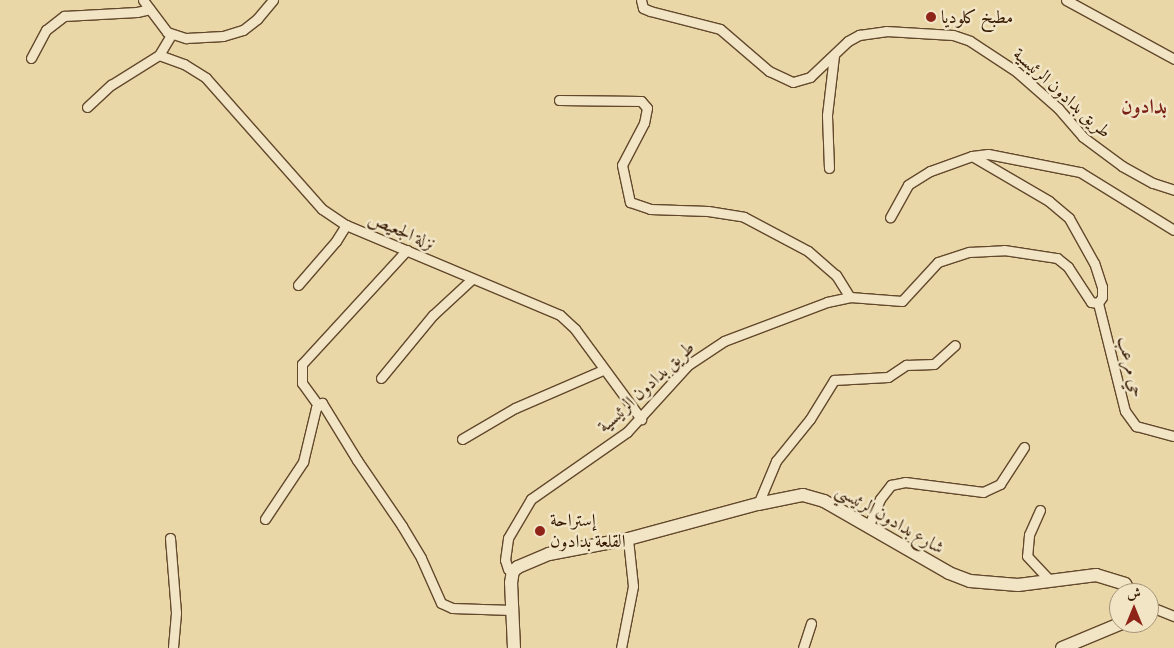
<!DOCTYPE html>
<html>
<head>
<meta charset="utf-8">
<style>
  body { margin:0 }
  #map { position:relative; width:1174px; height:648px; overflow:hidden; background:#e9d7a8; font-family:Alegreya,Amiri,serif }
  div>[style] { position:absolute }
  .roads { filter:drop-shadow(1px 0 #63482b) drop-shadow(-1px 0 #63482b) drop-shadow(0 1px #63482b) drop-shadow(0 -1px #63482b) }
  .minor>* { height:9px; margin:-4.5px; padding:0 4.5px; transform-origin:4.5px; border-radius:4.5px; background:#f1e5c6 }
  .secondary>* { height:12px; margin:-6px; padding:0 6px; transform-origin:6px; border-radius:6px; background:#f1e5c6 }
  .dots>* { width:14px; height:14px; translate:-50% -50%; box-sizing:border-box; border:2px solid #f1e5c6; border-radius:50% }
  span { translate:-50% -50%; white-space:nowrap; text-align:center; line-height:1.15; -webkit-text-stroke:5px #f1e5c6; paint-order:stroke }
  .poi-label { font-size:18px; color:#361901 }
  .left { translate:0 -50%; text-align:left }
  .street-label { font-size:18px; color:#361901 }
  .quarter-label { font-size:20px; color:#7a1f14; font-weight:700 }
  .north { position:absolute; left:1109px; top:583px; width:50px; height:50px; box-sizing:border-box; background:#f1e5c6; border:1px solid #a69377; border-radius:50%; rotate:0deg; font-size:14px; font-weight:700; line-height:20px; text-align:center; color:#361901 }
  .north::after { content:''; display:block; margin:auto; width:18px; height:22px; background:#8f2418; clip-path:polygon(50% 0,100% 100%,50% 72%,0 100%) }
</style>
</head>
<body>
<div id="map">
  <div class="roads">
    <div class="minor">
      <div style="left:143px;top:0;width:40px;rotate:53deg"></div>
      <div style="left:167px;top:32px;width:20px;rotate:18deg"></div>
      <div style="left:186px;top:38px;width:37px;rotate:-3deg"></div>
      <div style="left:223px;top:36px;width:21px;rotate:-17deg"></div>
      <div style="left:243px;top:30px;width:18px;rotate:-38deg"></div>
      <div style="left:257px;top:19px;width:25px;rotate:-50deg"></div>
      <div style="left:641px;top:0;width:8px;rotate:76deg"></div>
      <div style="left:643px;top:8px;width:8px;rotate:23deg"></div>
      <div style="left:650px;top:11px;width:72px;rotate:14.4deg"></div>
      <div style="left:720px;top:29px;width:65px;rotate:40.6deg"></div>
      <div style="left:769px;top:71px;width:26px;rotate:25deg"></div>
      <div style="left:793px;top:82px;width:18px;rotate:-16deg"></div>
      <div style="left:810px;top:77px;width:52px;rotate:-43.5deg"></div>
      <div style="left:848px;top:41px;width:13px;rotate:-29deg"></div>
      <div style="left:859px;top:35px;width:27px;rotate:-8deg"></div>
      <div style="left:886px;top:31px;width:67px;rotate:3.4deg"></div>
      <div style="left:953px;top:35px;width:18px;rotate:19deg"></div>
      <div style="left:970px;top:41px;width:56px;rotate:33.4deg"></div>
      <div style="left:1017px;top:72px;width:55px;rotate:41.3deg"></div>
      <div style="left:1058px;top:108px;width:38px;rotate:49deg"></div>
      <div style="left:1083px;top:137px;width:49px;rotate:36.6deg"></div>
      <div style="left:1122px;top:166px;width:35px;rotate:29deg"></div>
      <div style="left:1153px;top:183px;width:22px;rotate:18deg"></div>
      <div style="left:1066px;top:0;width:123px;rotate:28.6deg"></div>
      <div style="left:159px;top:55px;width:27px;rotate:20deg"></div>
      <div style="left:184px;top:64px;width:26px;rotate:32deg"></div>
      <div style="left:206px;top:78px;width:175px;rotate:48.5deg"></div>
      <div style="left:322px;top:209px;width:29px;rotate:34deg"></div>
      <div style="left:346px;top:225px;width:232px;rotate:22.8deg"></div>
      <div style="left:560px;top:315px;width:21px;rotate:43deg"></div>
      <div style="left:575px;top:329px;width:112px;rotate:53.7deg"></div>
      <div style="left:31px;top:58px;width:32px;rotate:-62deg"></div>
      <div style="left:46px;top:30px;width:23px;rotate:-38deg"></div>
      <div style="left:64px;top:16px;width:73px;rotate:-3.1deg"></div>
      <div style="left:137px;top:12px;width:13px;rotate:-13deg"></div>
      <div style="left:559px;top:100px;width:82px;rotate:0.7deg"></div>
      <div style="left:641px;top:101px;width:9px;rotate:49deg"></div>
      <div style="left:647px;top:108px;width:15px;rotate:101deg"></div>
      <div style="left:644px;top:123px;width:47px;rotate:117.6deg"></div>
      <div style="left:622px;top:165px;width:38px;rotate:78deg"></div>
      <div style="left:630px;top:202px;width:21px;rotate:19deg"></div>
      <div style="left:650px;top:209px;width:58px;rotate:2deg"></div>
      <div style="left:708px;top:211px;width:36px;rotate:9deg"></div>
      <div style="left:744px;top:217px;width:72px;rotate:28deg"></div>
      <div style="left:808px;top:251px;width:37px;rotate:41deg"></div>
      <div style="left:836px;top:275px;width:26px;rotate:58deg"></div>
      <div style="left:87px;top:107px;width:33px;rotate:-43deg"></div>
      <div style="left:111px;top:85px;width:57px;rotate:-32deg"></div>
      <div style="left:159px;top:55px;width:23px;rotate:-59deg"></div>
      <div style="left:972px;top:156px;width:16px;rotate:-7deg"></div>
      <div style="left:988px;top:154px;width:94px;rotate:11.1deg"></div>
      <div style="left:1080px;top:172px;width:110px;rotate:31.7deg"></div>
      <div style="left:829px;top:168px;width:53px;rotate:-92.2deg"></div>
      <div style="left:827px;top:115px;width:60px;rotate:-83.3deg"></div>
      <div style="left:298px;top:285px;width:58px;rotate:-49.2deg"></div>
      <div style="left:336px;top:241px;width:19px;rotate:-58deg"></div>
      <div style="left:1098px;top:303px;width:111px;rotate:76deg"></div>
      <div style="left:1125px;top:411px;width:19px;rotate:54deg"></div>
      <div style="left:1136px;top:426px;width:39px;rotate:15deg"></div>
      <div style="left:381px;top:378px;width:82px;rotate:-50.5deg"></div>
      <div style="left:433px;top:315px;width:53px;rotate:-42.7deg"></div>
      <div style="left:318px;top:405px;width:27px;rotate:-126deg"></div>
      <div style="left:302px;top:383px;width:19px;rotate:-90deg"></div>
      <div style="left:302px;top:364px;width:155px;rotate:-47.4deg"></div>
      <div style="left:462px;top:439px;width:61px;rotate:-30.3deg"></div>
      <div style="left:515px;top:408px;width:96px;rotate:-23.4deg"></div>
      <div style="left:758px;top:504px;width:47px;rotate:-67.3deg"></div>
      <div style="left:776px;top:461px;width:54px;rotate:-51deg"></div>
      <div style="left:810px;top:419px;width:46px;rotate:-58.4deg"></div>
      <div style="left:834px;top:380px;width:54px;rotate:-3.2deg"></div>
      <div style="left:888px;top:377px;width:22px;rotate:-34deg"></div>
      <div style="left:906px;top:365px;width:28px;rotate:-2deg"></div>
      <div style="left:934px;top:364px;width:28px;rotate:-42deg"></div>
      <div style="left:1040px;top:510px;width:27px;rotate:114deg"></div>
      <div style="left:1029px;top:535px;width:21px;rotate:95deg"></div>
      <div style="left:1027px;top:556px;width:33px;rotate:47deg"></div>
      <div style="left:265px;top:519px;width:69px;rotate:-56.3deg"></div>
      <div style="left:303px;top:462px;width:56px;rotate:-76.5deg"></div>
      <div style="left:316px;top:408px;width:8px;rotate:-40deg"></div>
      <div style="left:322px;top:403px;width:67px;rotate:58.4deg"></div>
      <div style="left:357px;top:460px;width:80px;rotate:55.7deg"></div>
      <div style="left:402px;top:526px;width:37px;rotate:59deg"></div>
      <div style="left:421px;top:558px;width:49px;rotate:66deg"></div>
      <div style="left:441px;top:603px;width:12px;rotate:24deg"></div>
      <div style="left:452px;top:608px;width:60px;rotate:1.9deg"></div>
      <div style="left:869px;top:525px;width:28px;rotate:-67deg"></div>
      <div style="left:880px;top:499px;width:18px;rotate:-52deg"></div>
      <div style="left:891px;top:485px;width:14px;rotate:-12deg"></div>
      <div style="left:905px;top:482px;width:79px;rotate:7.3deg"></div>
      <div style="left:983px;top:492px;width:19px;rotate:-25deg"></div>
      <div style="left:1000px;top:484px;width:44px;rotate:-57deg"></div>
      <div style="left:170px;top:538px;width:75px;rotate:85.4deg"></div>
      <div style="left:176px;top:613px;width:35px;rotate:95deg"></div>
      <div style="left:513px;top:571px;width:5px;rotate:-158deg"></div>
      <div style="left:508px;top:569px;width:9px;rotate:-108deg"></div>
      <div style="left:505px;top:560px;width:22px;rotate:-82deg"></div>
      <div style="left:508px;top:538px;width:45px;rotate:-59.5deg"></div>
      <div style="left:531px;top:499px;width:117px;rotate:-34.9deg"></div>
      <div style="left:627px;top:432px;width:91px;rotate:-47.7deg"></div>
      <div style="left:688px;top:365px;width:43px;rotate:-33.7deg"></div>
      <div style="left:724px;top:341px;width:110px;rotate:-20.7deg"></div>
      <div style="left:827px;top:302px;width:24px;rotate:-12deg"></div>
      <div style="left:850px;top:297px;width:52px;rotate:4.4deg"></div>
      <div style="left:902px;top:301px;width:53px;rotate:-47.3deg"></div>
      <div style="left:938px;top:262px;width:33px;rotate:-18deg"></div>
      <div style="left:969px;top:252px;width:35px;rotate:-3deg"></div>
      <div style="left:1004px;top:250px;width:54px;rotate:8.6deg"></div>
      <div style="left:1057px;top:258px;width:14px;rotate:39deg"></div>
      <div style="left:1068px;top:267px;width:42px;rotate:56.7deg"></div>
      <div style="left:1091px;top:302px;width:7px;rotate:8deg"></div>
      <div style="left:1098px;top:303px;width:7px;rotate:-56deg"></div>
      <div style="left:1102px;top:297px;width:10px;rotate:-90deg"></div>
      <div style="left:1102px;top:287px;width:25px;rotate:-108deg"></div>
      <div style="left:1094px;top:263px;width:51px;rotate:-119.1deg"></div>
      <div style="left:1069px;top:218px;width:26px;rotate:-140deg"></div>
      <div style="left:1049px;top:201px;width:89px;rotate:-149.7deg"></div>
      <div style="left:972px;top:156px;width:45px;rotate:160.3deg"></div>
      <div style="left:930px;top:171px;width:26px;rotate:148deg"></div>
      <div style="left:908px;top:185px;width:37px;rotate:119deg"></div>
      <div style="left:1149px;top:606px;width:27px;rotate:22deg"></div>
      <div style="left:621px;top:648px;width:63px;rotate:-79deg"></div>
      <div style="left:633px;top:586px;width:47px;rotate:-96.1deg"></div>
      <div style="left:803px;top:648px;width:26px;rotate:-72deg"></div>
    </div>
    <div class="secondary">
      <div style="left:514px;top:648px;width:65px;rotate:-92.6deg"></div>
      <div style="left:511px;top:583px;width:12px;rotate:-81deg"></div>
      <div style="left:513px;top:571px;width:6px;rotate:-39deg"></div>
      <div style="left:518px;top:567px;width:34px;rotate:-23deg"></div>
      <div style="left:549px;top:554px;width:80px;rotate:-10.8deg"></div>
      <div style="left:628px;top:539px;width:135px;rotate:-15.1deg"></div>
      <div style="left:758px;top:504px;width:46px;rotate:-11.3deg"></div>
      <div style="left:803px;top:495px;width:22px;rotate:16deg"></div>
      <div style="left:824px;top:501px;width:144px;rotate:29.9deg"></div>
      <div style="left:949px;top:573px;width:22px;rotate:21deg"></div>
      <div style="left:970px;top:581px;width:48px;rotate:4.8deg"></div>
      <div style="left:1018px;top:585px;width:79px;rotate:-7.3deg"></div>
      <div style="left:1096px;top:575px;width:30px;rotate:17deg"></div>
      <div style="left:1125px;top:584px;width:10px;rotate:61deg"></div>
      <div style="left:1062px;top:648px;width:65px;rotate:-22.6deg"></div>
    </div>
  </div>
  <div class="dots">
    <div style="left:931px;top:17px;background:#8f2418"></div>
    <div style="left:540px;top:531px;background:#8f2418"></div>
  </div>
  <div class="poi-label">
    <span class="left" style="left:941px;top:17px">مطبخ كلوديا</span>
    <span class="left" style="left:550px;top:531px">إستراحة<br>القلعة بدادون</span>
  </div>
  <div class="street-label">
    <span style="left:1062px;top:93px;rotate:42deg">طريق بدادون الرئيسية</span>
    <span style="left:402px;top:231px;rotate:23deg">نزلة الجعيص</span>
    <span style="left:1131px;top:367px;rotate:77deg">حي مرعب</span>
    <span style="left:646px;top:387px;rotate:-43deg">طريق بدادون الرئيسية</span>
    <span style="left:890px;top:519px;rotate:30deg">شارع بدادون الرئيسي</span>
  </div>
  <div class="quarter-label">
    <span style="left:1144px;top:106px">بدادون</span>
  </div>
  <div class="north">ش</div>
</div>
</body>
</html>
